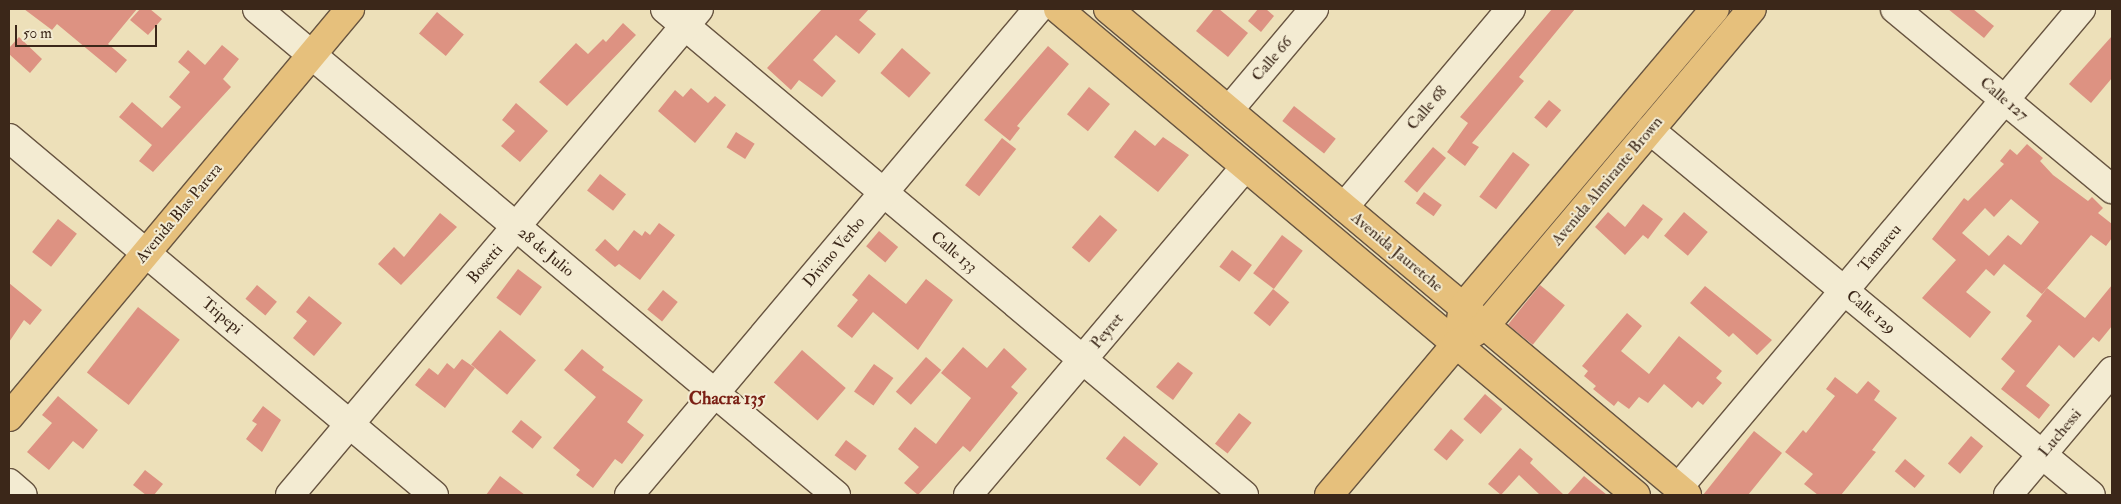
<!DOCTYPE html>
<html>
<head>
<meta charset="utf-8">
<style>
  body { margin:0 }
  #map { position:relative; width:2121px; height:504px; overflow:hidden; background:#ede0b9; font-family:"IM FELL Double Pica",serif }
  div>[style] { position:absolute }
  .building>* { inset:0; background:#dd9282; transform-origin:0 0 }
  .roads { filter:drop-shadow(1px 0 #685541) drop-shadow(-1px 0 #685541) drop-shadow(0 1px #685541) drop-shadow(0 -1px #685541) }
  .minor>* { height:28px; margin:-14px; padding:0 14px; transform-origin:14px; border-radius:14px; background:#f3ebd2 }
  .major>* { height:28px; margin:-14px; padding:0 14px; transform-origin:14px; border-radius:14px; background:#e6c07c }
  span { translate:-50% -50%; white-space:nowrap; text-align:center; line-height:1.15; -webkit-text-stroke:4px #f3ebd2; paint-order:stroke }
  .street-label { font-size:16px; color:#3b2719 }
  .neighbourhood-label { font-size:18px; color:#7a1f14; font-weight:700 }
  .frame { position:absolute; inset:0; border:10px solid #3b2719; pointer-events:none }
  .scale { position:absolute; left:15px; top:25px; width:142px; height:22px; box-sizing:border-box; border:2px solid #3b2719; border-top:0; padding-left:6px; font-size:15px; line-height:18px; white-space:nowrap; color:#3b2719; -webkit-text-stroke:4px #f3ebd2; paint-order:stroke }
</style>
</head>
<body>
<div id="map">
  <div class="building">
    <div style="clip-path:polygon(24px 9px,137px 9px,108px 44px,127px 60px,116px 73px,57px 24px,52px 30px)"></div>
    <div style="clip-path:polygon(140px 9px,150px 9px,162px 19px,148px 35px,130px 20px)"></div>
    <div style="clip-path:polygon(822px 9px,869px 9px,859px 20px,876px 34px,859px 54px,836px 35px,813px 60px,836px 81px,822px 97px,799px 80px,791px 90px,767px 68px)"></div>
    <div style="clip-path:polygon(1214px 9px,1219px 9px,1248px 33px,1228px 57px,1196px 31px)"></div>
    <div style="clip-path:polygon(1258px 9px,1266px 9px,1274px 16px,1261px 32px,1248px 21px)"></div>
    <div style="clip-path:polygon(1552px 9px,1575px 9px,1519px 77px,1524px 81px,1472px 143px,1479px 147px,1465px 166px,1447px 152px,1468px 123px,1460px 117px)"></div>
    <div style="clip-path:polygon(1948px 9px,1973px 9px,1994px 26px,1984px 38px)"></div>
    <div style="left:437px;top:12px;width:35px;height:28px;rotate:40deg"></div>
    <div style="clip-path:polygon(623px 23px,636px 35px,567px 106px,539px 82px,576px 43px,588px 54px,603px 39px,606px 42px)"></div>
    <div style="clip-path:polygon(2112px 36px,2112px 78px,2091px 103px,2069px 84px)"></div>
    <div style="clip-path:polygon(19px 37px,42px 59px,30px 73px,9px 54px,9px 48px)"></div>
    <div style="clip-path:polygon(222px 45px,239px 59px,223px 79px,231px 87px,153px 172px,139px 161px,152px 145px,119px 117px,132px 102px,162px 128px,181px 107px,169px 97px,190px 72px,178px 62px,188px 50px,205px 65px)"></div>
    <div style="clip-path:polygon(1048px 46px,1069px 64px,1017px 126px,1020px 128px,1010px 141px,984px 120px)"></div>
    <div style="left:902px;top:48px;width:38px;height:33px;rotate:41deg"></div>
    <div style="left:1089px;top:87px;width:27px;height:35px;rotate:39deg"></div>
    <div style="clip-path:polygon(691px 88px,708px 103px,715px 96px,726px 105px,695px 143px,658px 111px,675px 90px,683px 97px)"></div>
    <div style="left:1549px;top:100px;width:16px;height:23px;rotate:40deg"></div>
    <div style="clip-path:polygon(516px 103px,548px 131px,520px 162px,501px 146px,515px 131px,502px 120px)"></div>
    <div style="left:1294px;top:106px;width:53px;height:19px;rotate:38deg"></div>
    <div style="clip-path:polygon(1135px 130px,1155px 146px,1163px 137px,1189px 155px,1158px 192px,1114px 157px)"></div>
    <div style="left:736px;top:132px;width:22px;height:18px;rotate:32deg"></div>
    <div style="left:1002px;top:138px;width:18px;height:60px;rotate:38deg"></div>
    <div style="clip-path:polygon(evenodd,2027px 144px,2043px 158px,2040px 161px,2053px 175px,2088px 201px,2092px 197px,2103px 208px,2098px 213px,2112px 224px,2112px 238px,2106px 246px,2091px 235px,2042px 294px,2004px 264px,1994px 276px,1986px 269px,1966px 292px,1991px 312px,1970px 338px,1922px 298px,1956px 260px,1932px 239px,1964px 198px,1968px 201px,2004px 164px,2000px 161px,2010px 149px,2017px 155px,2027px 144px,2011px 199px,2039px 222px,2021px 245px,2008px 235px,1989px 256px,1962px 233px,1985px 208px,1994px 217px,2011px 199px)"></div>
    <div style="left:1433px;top:147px;width:17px;height:45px;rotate:40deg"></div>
    <div style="left:1513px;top:152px;width:21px;height:56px;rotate:37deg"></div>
    <div style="left:600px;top:174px;width:33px;height:21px;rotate:38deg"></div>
    <div style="left:1424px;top:192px;width:22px;height:14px;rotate:36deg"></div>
    <div style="clip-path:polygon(1643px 204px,1663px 219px,1648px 239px,1643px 235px,1625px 255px,1595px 227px,1608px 212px,1625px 227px)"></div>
    <div style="left:1684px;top:212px;width:31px;height:31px;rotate:40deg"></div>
    <div style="clip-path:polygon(440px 213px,457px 227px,401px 285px,378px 264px,394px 247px,404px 257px)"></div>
    <div style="left:1100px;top:215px;width:23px;height:43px;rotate:41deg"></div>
    <div style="left:58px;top:219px;width:24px;height:42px;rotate:38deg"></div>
    <div style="clip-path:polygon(659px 223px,675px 235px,640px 280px,619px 264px,615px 267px,595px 250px,605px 239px,618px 251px,634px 230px,642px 236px,645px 231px,650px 235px)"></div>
    <div style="left:879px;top:231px;width:25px;height:20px;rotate:40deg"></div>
    <div style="left:1282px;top:235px;width:26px;height:48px;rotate:37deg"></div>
    <div style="left:1232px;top:250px;width:25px;height:21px;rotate:37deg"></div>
    <div style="left:518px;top:269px;width:30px;height:36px;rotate:37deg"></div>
    <div style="clip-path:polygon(869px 274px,906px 304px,926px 279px,953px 300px,918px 350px,873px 312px,852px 338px,837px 326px,858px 300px,852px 295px)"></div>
    <div style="clip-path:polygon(9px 283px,42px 310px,30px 325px,24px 320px,9px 342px)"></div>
    <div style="left:257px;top:285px;width:26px;height:18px;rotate:40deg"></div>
    <div style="left:1540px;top:285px;width:32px;height:51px;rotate:39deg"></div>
    <div style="clip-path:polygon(2112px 285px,2112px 326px,2099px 342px,2093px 337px,2074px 358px,2059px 345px,2026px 386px,2050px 405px,2039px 419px,2001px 389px,2015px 371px,2001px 359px,2032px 321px,2026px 316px,2047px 288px,2085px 318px)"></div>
    <div style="clip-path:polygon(1705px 286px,1772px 340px,1757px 355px,1733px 333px,1729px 337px,1690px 303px)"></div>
    <div style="left:1273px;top:289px;width:21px;height:31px;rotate:39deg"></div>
    <div style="left:663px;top:290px;width:19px;height:25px;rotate:39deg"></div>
    <div style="clip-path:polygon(309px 296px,342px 323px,314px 356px,293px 338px,307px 321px,296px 312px)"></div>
    <div style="left:138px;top:307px;width:53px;height:83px;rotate:38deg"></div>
    <div style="clip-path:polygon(1627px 313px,1642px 326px,1621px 351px,1649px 374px,1679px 336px,1722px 371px,1716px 378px,1722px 383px,1703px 405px,1698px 401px,1692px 408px,1664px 384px,1648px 403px,1639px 397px,1629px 409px,1618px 401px,1614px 406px,1593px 389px,1596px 386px,1584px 376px,1588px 371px,1582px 366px)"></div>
    <div style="left:500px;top:330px;width:47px;height:45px;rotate:40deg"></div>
    <div style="clip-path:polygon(963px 347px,987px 368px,1004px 348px,1027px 369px,1011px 387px,1018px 393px,970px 452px,963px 446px,918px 495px,904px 483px,919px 467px,898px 449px,915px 427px,936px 444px,971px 398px,941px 373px)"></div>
    <div style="clip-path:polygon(582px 349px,604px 367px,602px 370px,643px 400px,627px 422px,644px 435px,622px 464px,615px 459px,593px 488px,576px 475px,580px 470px,553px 448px,596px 397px,564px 370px)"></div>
    <div style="left:802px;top:350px;width:58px;height:43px;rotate:41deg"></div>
    <div style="left:926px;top:357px;width:20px;height:46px;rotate:41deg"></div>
    <div style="clip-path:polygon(462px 359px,475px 368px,445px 408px,415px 385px,429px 368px,438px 375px,447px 363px,454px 369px)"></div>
    <div style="clip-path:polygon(1178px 362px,1193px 373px,1173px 400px,1156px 387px)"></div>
    <div style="left:874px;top:364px;width:24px;height:34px;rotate:36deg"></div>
    <div style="clip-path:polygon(1835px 377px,1857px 394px,1868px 381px,1880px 391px,1874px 400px,1897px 418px,1872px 450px,1876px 452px,1841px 495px,1818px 495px,1804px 484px,1813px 474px,1785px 452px,1803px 430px,1806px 433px,1835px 396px,1826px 389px)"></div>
    <div style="left:1485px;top:394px;width:23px;height:33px;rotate:41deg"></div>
    <div style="clip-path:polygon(58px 396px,98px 430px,83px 449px,73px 441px,49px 470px,27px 452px,52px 423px,42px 415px)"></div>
    <div style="clip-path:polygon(263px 406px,281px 420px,262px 452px,246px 439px,257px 424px,252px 421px)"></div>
    <div style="left:1239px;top:413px;width:16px;height:39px;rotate:38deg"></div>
    <div style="left:521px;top:420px;width:27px;height:15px;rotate:39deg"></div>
    <div style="left:1451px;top:429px;width:17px;height:27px;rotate:40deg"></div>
    <div style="clip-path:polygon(1754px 431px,1782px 453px,1748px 495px,1703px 495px)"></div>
    <div style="left:1124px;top:436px;width:44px;height:29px;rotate:39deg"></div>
    <div style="left:1971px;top:436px;width:16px;height:36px;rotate:40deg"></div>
    <div style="left:846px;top:440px;width:26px;height:19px;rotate:37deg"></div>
    <div style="clip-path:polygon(1520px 448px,1533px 459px,1530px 463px,1564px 495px,1540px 495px,1519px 475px,1501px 495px,1488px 484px)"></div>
    <div style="left:1905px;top:459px;width:26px;height:16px;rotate:40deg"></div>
    <div style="clip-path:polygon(145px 470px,163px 484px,154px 495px,146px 495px,133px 485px)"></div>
    <div style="clip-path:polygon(500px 476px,525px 495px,486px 495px)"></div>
    <div style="clip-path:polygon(1584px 476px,1607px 495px,1567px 495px)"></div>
  </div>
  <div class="roads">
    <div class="minor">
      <div style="left:257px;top:9px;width:756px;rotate:40.01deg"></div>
      <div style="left:665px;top:9px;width:756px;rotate:40.01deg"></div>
      <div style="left:1895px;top:9px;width:282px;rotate:39.7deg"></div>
      <div style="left:1229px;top:110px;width:132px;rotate:-49.9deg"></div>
      <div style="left:1650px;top:130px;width:572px;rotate:39.61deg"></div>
      <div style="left:9px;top:138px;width:555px;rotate:40.03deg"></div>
      <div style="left:1344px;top:207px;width:259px;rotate:-49.9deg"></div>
      <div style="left:9px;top:483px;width:18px;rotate:41deg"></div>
      <div style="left:1678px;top:488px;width:626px;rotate:-49.92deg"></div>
      <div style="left:290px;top:495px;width:635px;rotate:-49.92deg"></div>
      <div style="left:629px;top:495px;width:635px;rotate:-49.92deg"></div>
      <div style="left:968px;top:495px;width:429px;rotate:-49.8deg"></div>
      <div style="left:2008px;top:495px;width:162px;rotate:-50deg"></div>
    </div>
    <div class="major">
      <div style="left:1058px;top:9px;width:755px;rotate:40.06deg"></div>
      <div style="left:1108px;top:9px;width:756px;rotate:40.01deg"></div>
      <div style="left:1460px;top:326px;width:19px;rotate:-81deg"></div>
      <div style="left:1463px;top:307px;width:390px;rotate:-49.8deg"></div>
      <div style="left:9px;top:417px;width:532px;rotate:-50.11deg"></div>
      <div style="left:1329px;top:495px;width:197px;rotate:-49.9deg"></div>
      <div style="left:1456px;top:344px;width:34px;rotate:-32deg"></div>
      <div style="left:1485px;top:326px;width:414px;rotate:-49.9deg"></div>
    </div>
  </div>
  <div class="street-label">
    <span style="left:1272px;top:59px;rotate:-50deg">Calle 66</span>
    <span style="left:2004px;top:99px;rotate:40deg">Calle 127</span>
    <span style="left:1427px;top:108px;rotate:-50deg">Calle 68</span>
    <span style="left:1607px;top:181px;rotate:-50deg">Avenida Almirante Brown</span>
    <span style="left:179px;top:213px;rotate:-50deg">Avenida Blas Parera</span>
    <span style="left:1880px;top:248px;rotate:-50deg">Tamareu</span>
    <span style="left:546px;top:252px;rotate:40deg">28 de Julio</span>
    <span style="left:834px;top:252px;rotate:-50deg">Divino Verbo</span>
    <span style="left:954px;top:252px;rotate:40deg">Calle 133</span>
    <span style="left:1397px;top:252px;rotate:40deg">Avenida Jauretche</span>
    <span style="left:485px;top:264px;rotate:-50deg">Bosetti</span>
    <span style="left:1871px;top:312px;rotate:40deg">Calle 129</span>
    <span style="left:222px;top:316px;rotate:40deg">Tripepi</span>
    <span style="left:1107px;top:331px;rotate:-50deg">Peyret</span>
    <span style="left:2060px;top:433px;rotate:-50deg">Luchessi</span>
  </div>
  <div class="neighbourhood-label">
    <span style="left:727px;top:399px">Chacra 135</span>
  </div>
  <div class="frame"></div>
  <div class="scale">50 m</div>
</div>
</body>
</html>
